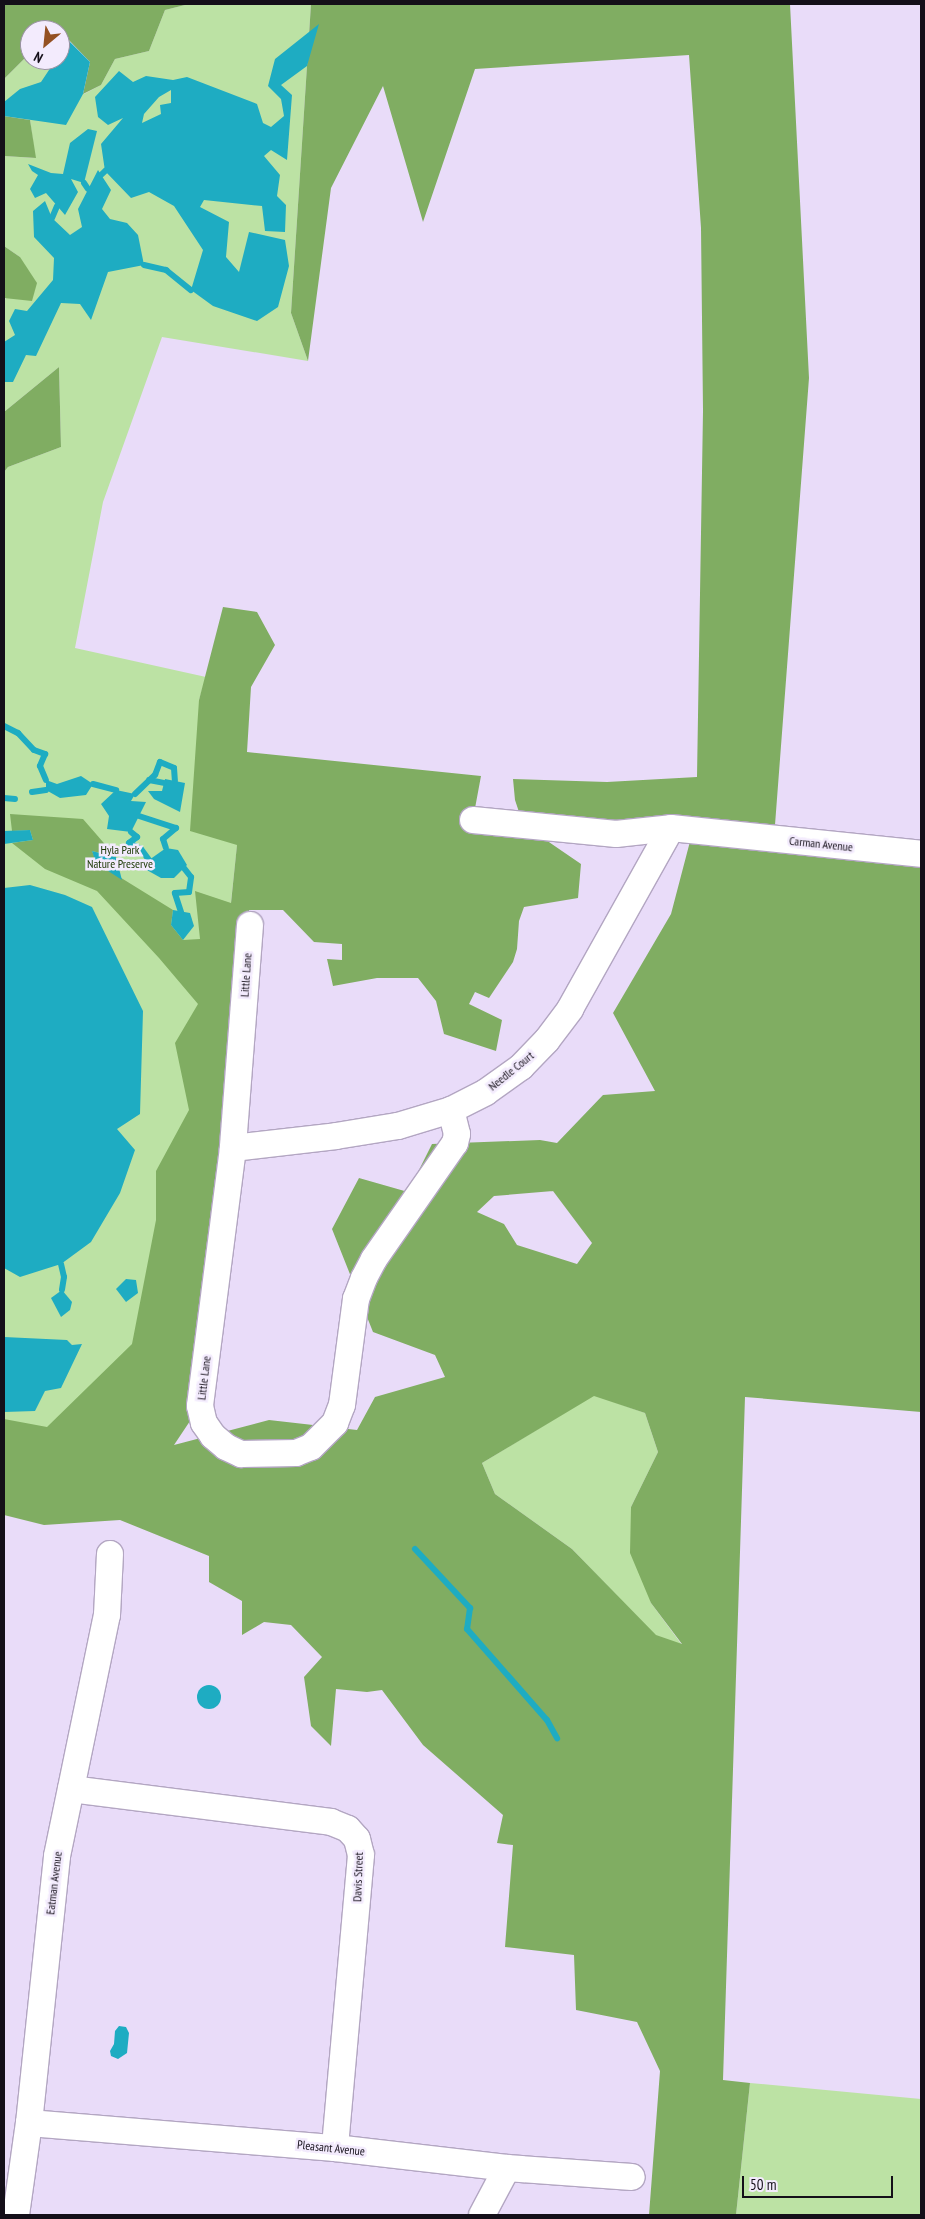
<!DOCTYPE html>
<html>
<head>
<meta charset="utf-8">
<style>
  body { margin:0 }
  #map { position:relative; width:925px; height:2219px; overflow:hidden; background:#e9dcf9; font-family:"PT Sans Narrow",sans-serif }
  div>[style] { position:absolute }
  .green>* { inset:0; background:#bce2a4 }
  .forest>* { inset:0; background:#80ad62 }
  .water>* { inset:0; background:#1eacc2 }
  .round { border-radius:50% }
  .stream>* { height:6px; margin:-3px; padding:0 3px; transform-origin:3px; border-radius:3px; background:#1eacc2 }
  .roads { filter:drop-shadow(1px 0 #b3a6c2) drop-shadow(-1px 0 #b3a6c2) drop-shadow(0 1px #b3a6c2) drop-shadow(0 -1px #b3a6c2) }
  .minor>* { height:26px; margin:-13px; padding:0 13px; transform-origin:13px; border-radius:13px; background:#fff }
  span { translate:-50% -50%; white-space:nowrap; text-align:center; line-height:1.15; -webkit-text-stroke:5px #f3ebfd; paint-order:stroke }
  .street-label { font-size:12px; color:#140f19 }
  .park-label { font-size:12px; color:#193600 }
  .frame { position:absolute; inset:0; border:5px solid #140f19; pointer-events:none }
  .north { position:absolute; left:20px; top:20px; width:50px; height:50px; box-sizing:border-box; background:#f3ebfd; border:1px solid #9a93a2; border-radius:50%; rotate:208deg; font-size:14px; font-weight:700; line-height:20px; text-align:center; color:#140f19 }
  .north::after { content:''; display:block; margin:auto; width:18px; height:22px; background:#945023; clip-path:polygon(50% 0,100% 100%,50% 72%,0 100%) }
  .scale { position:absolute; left:742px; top:2176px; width:151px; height:22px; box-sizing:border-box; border:2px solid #140f19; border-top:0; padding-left:6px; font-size:15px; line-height:18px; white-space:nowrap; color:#140f19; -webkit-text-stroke:4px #f3ebfd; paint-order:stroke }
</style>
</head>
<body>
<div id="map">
  <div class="green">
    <div style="clip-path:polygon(189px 4px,311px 4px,291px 313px,308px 361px,162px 337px,103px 502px,75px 648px,206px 677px,199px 700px,247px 752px,173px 1446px,4px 1427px,4px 472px,8px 467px,61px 447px,59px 367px,4px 412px,4px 298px,5px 300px,20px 257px,4px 246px,4px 156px,35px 158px,30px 120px,4px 116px,4px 79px,30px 53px,30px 60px,60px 60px,60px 36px,84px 94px,101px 85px,115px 59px,149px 51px,165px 10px)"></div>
    <div style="clip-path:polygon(594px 1395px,645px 1413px,658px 1452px,631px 1507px,651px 1603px,682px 1645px,656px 1636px,572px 1549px,495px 1494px,482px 1463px)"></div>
    <div style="clip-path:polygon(750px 2083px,921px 2099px,921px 2215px,736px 2215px)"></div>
  </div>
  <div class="forest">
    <div style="clip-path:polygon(4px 4px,189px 4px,165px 10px,149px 51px,115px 59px,101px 85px,83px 94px,90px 62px,65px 36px,60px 36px,60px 30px,30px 30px,30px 53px,4px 79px)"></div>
    <div style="clip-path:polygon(evenodd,311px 4px,790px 4px,809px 378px,774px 838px,921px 854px,921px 1412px,745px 1397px,723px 2080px,750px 2083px,736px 2215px,649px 2215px,660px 2071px,637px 2022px,576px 2010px,574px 1955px,505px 1947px,513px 1845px,497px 1843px,503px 1815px,423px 1745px,382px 1690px,367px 1692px,336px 1689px,331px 1746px,311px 1726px,304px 1677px,322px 1657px,291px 1625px,264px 1622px,242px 1635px,242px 1601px,209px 1582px,209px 1556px,120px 1520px,44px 1525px,4px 1515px,4px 1419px,47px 1427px,132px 1344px,156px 1220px,156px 1171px,189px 1110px,175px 1043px,198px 1004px,159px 958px,97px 891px,45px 869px,12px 843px,33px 840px,30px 830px,12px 831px,10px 814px,83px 819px,116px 857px,92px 851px,97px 863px,173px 910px,171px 925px,183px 940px,200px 939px,195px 891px,231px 903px,237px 845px,190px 831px,199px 700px,223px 607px,257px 612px,275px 645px,251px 687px,247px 752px,481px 776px,473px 819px,523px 824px,515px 800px,513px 779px,607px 782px,697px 777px,703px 411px,701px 228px,689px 55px,475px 69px,423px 222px,383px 86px,331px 188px,308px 361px,291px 313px,311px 4px,524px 825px,693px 830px,671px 914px,613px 1013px,655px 1091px,603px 1095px,557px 1143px,540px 1140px,432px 1144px,408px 1192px,359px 1178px,332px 1229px,373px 1332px,435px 1355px,445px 1377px,375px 1397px,357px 1430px,269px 1420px,174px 1445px,200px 1406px,250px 925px,249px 910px,283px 910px,314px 942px,342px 944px,342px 960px,327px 959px,333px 986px,377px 978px,418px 978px,436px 1001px,444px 1034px,496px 1051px,502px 1020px,469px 1004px,475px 992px,489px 998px,513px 962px,517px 949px,519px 921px,524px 907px,578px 898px,581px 864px,524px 825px,311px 4px,553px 1191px,592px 1243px,577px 1264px,517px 1245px,504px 1224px,477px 1212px,494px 1196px,553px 1191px,311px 4px,594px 1396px,645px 1413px,658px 1452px,631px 1507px,630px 1553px,651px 1603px,682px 1644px,656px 1635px,572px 1549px,495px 1494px,482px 1463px,594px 1396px)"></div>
    <div style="clip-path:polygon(4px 116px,30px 120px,36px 158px,4px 156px)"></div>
    <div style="clip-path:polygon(4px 246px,20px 257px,37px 283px,32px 301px,4px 298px)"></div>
    <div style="clip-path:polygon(59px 367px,61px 447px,8px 467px,4px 472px,4px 412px)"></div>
  </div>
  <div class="water">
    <div style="clip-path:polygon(evenodd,319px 24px,307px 66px,281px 85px,292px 95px,287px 160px,271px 150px,264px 156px,280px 175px,277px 196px,286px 205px,285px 232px,265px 231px,262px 206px,204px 200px,200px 207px,229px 222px,226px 257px,239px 272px,249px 232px,285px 240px,289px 266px,278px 307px,257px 321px,213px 306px,191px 290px,203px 250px,174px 206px,149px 192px,131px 198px,105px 171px,101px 144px,123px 118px,108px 125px,98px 117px,95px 97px,119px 71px,133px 82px,146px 76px,173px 80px,187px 77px,257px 104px,263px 123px,271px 127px,284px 116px,281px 99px,268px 86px,275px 59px,319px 24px,171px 90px,171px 103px,160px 105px,161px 114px,142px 123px,144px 114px,159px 97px,171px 90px)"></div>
    <div style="clip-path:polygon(60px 36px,64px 36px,90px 62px,83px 94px,66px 125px,4px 116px,4px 102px,20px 89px,41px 82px,53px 64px,49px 60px,60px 60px)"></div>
    <div style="clip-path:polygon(88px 129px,97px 131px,84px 183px,71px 179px,78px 192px,65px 215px,46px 193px,35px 198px,30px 189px,38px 175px,32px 171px,28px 164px,51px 173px,63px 174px,70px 143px)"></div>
    <div style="clip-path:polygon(98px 170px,111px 190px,102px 209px,110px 219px,127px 223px,138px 235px,144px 265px,108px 272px,91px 320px,80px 304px,61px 303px,36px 356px,26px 355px,13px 382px,4px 382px,4px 342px,15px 335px,9px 321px,15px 309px,27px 311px,53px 280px,54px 258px,34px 237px,33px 211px,45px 201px,52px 218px,70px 235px,82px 227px,78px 209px)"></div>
    <div style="clip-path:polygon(81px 776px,93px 784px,86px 795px,60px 798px,46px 790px,46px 780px,57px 784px)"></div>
    <div style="clip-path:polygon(165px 779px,185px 783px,180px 812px,154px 799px,148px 791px,162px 791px)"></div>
    <div style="clip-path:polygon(116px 790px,135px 794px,131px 801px,146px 802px,131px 832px,107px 829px,109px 816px,101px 804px)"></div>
    <div style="clip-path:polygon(30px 830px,33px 840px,4px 844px,4px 831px)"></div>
    <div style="clip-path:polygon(166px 848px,178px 850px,187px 865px,174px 878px,161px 878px,145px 869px,149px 860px)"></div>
    <div style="clip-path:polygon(92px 851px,116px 857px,122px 880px,96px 863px)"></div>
    <div style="clip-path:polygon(30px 885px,65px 895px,92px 907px,143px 1011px,140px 1114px,117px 1129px,135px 1150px,120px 1193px,91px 1242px,61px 1264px,20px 1277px,4px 1268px,4px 888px)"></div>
    <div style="clip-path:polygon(173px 910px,190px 913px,194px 926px,183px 940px,171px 925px)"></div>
    <div style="clip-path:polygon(126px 1279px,136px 1280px,138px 1293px,126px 1302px,116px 1289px)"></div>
    <div style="clip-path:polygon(62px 1290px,72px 1302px,70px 1310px,61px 1317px,51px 1298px)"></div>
    <div style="clip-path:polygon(4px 1337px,67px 1340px,72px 1345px,82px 1344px,61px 1388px,45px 1391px,35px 1411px,4px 1412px)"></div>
    <div class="round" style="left:197px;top:1685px;width:24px;height:24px"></div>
    <div style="clip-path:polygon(119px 2026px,126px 2027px,129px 2033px,127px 2053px,118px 2059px,111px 2056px,110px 2051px,114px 2044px,115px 2031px)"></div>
  </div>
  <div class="stream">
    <div style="left:101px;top:175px;width:6px;rotate:-45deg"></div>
    <div style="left:84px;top:183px;width:7px;rotate:56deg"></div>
    <div style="left:52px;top:218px;width:13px;rotate:-67deg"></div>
    <div style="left:144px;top:265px;width:23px;rotate:13deg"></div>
    <div style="left:166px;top:270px;width:32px;rotate:39deg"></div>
    <div style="left:4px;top:726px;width:16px;rotate:27deg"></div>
    <div style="left:18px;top:733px;width:23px;rotate:47deg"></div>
    <div style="left:34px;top:750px;width:12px;rotate:20deg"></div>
    <div style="left:45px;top:754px;width:13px;rotate:113deg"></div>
    <div style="left:40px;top:766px;width:15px;rotate:67deg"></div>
    <div style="left:149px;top:780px;width:15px;rotate:11deg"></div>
    <div style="left:93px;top:784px;width:24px;rotate:15deg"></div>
    <div style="left:32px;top:792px;width:14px;rotate:-8deg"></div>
    <div style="left:135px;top:794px;width:28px;rotate:-44deg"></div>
    <div style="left:155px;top:775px;width:14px;rotate:-69deg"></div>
    <div style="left:160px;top:762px;width:15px;rotate:23deg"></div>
    <div style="left:174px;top:768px;width:13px;rotate:86deg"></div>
    <div style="left:4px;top:798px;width:11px;rotate:5deg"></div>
    <div style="left:139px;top:816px;width:39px;rotate:18deg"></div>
    <div style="left:176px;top:828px;width:17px;rotate:140deg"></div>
    <div style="left:163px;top:839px;width:9px;rotate:72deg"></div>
    <div style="left:131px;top:832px;width:8px;rotate:40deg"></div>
    <div style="left:137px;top:837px;width:10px;rotate:143deg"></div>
    <div style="left:129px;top:843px;width:13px;rotate:27deg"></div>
    <div style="left:141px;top:849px;width:14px;rotate:54deg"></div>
    <div style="left:181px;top:912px;width:20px;rotate:-108deg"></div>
    <div style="left:175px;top:893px;width:14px;rotate:-4deg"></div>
    <div style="left:189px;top:892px;width:15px;rotate:-82deg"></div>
    <div style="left:191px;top:877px;width:11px;rotate:-128deg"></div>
    <div style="left:61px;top:1264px;width:13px;rotate:77deg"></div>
    <div style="left:64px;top:1277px;width:13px;rotate:99deg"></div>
    <div style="left:415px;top:1549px;width:81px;rotate:47deg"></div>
    <div style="left:470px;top:1608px;width:21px;rotate:98deg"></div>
    <div style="left:467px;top:1629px;width:121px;rotate:48.7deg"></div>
    <div style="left:547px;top:1720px;width:21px;rotate:61deg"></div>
  </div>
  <div class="roads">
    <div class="minor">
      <div style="left:473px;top:820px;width:144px;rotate:5.6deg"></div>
      <div style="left:616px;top:834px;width:55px;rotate:-6.2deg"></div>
      <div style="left:671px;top:828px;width:251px;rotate:5.9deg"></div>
      <div style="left:250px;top:925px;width:224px;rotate:94.4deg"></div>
      <div style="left:233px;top:1148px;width:260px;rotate:97.3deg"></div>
      <div style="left:200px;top:1406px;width:17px;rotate:77deg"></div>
      <div style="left:204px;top:1423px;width:16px;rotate:55deg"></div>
      <div style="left:213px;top:1436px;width:17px;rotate:40deg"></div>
      <div style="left:226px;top:1447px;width:17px;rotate:25deg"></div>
      <div style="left:241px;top:1454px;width:55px;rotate:-1deg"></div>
      <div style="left:296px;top:1453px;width:16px;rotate:-22deg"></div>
      <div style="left:311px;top:1447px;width:34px;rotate:-45deg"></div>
      <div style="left:335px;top:1423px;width:19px;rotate:-69deg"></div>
      <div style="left:342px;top:1405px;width:107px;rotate:-82.5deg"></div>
      <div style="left:356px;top:1299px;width:22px;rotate:-69deg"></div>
      <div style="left:364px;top:1278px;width:21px;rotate:-62deg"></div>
      <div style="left:374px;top:1259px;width:141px;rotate:-55.1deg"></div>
      <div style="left:455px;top:1143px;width:9px;rotate:-77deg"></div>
      <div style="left:457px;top:1134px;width:25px;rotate:-104deg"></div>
      <div style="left:233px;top:1148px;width:104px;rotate:-6.6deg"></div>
      <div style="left:336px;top:1136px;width:63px;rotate:-9.2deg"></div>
      <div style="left:398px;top:1126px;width:55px;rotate:-16.8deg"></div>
      <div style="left:451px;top:1110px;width:39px;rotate:-27deg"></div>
      <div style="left:486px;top:1092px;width:43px;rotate:-35.5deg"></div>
      <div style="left:521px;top:1067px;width:37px;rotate:-46deg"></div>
      <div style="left:547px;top:1040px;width:39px;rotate:-53deg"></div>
      <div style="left:570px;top:1009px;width:207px;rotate:-60.8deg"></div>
      <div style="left:71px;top:1789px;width:262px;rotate:7.2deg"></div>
      <div style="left:331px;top:1822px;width:18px;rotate:22deg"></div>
      <div style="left:348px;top:1829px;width:13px;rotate:48deg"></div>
      <div style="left:357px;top:1839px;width:16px;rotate:76deg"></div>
      <div style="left:361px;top:1855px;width:294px;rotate:95.1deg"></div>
      <div style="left:29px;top:2123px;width:307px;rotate:4.7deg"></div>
      <div style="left:335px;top:2148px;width:173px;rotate:6.6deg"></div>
      <div style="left:507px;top:2168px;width:125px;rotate:4.1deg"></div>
      <div style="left:16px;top:2215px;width:93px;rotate:-82deg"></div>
      <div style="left:29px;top:2123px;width:268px;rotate:-84deg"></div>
      <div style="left:57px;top:1856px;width:246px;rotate:-78.3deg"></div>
      <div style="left:107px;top:1615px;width:61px;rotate:-87.2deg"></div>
      <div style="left:482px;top:2215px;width:53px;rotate:-62deg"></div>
    </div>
  </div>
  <div class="street-label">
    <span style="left:821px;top:844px;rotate:6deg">Carman Avenue</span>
    <span style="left:246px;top:975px;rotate:-86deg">Little Lane</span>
    <span style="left:511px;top:1071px;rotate:-39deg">Needle Court</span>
    <span style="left:204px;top:1378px;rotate:-83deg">Little Lane</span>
    <span style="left:358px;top:1877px;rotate:-88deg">Davis Street</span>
    <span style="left:54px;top:1883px;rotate:-83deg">Eatman Avenue</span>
    <span style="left:331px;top:2148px;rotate:6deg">Pleasant Avenue</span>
  </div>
  <div class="park-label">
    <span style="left:120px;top:857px">Hyla Park<br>Nature Preserve</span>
  </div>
  <div class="frame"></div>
  <div class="north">N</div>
  <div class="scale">50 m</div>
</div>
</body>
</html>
